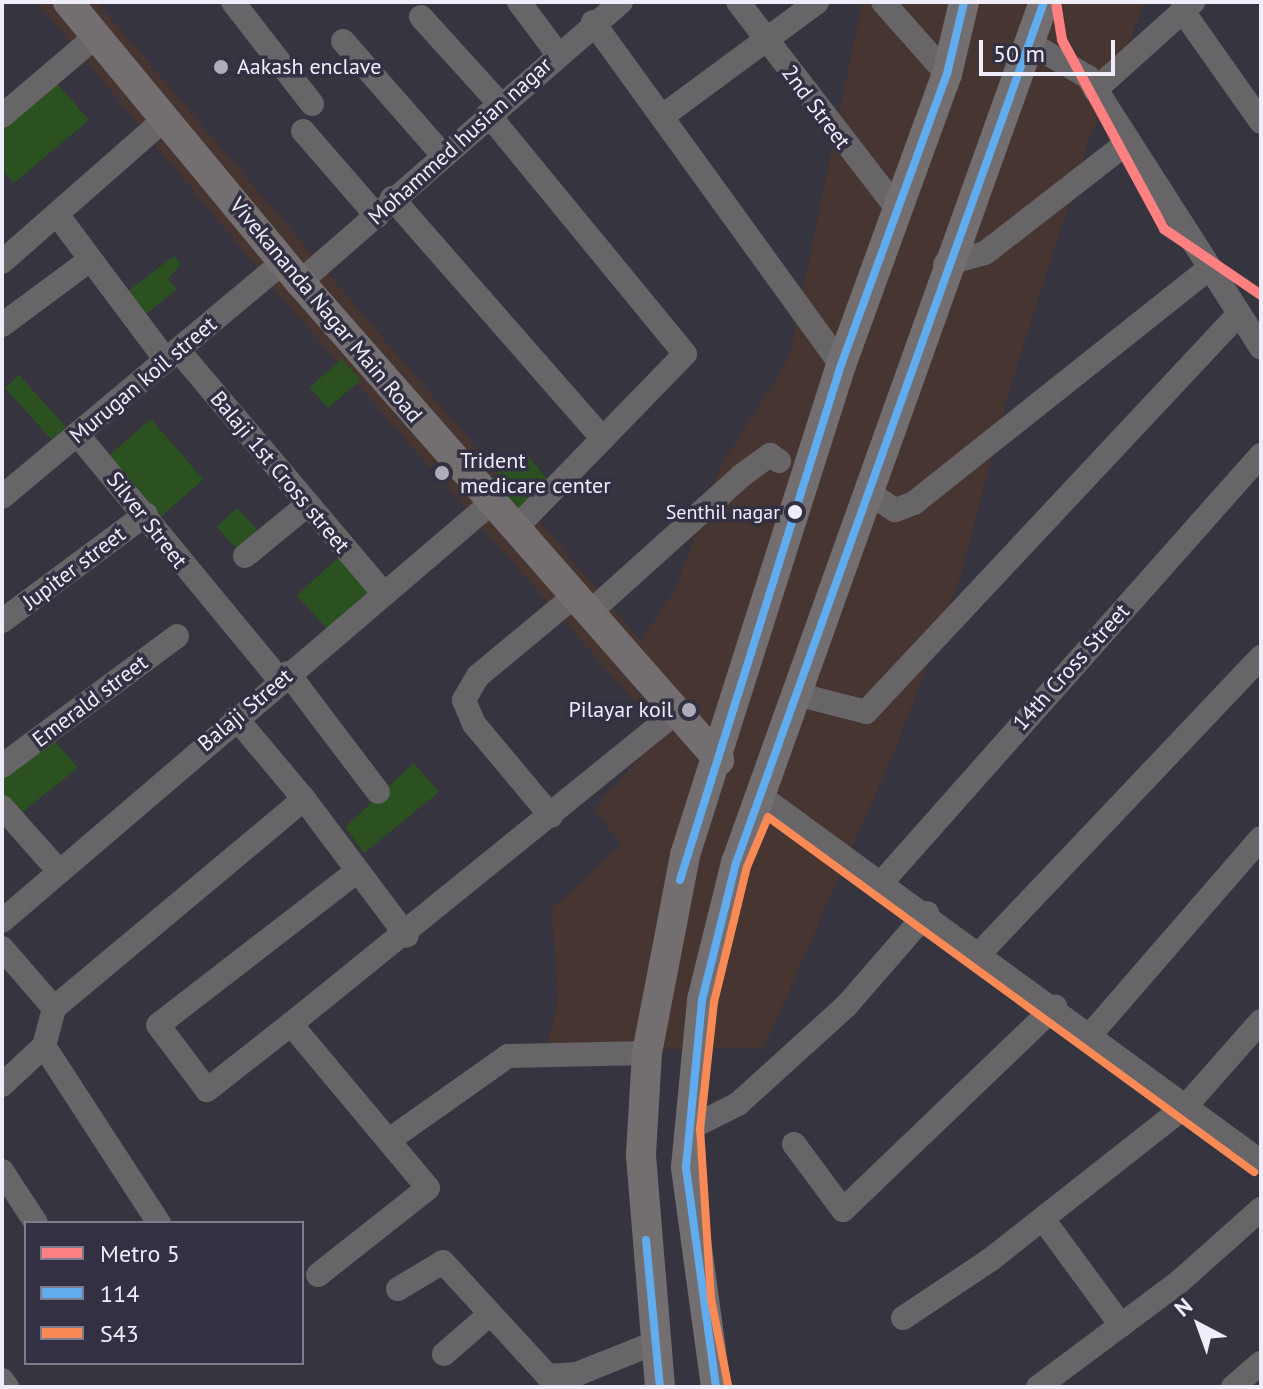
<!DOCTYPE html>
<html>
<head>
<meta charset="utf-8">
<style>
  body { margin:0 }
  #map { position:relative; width:1263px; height:1389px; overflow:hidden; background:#36343e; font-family:"PT Sans",sans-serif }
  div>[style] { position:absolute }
  .commercial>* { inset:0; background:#463530 }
  .green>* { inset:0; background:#2b5120; transform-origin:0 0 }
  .minor>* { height:24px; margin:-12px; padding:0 12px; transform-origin:12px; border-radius:12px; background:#676567 }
  .major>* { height:30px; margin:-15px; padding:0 15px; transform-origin:15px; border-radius:15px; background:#736e70 }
  .bus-1>* { height:8px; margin:-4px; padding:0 4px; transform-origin:4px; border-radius:4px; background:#60acee }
  .bus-2>* { height:8px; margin:-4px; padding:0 4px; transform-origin:4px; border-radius:4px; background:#f98a56 }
  .metro-1>* { height:10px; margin:-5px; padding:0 5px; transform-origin:5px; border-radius:5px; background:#ff8080 }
  .dots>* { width:22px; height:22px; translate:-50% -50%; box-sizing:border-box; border:4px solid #323042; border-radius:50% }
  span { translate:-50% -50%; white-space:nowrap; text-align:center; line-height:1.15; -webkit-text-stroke:7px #323042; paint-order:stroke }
  .bus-label { font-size:20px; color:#eeedf9 }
  .right { translate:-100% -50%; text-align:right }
  .poi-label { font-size:22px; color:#eeedf9 }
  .left { translate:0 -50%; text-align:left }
  .street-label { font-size:22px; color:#eeedf9 }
  .frame { position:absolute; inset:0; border:4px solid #eeedf9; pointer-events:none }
  .legend { position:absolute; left:24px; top:1221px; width:280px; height:144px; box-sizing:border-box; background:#323042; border:2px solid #7d7c8b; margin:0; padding:10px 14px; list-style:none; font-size:24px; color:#eeedf9 }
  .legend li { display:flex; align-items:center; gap:16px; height:40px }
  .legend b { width:40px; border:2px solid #7d7c8b }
  .north { position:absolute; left:1159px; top:1285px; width:80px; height:80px; -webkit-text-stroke:6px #323042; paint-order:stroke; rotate:319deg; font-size:22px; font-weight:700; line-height:32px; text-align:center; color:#eeedf9 }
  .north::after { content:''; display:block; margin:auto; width:28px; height:36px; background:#eeedf9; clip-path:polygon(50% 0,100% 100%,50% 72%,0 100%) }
  .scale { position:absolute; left:979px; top:40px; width:136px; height:36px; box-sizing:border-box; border:4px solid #eeedf9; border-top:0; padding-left:10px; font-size:24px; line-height:28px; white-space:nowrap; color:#eeedf9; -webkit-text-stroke:6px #323042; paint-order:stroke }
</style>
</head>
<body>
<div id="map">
  <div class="commercial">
    <div style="clip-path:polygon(37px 2px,97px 2px,641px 641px,675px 590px,719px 469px,789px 358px,862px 2px,1145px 2px,1088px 143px,1010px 388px,960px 578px,895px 750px,764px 1048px,546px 1051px,558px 999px,552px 909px,621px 844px,594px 809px,662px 733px,288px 305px)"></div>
  </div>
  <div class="green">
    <div style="clip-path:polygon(53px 79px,89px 120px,14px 183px,2px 170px,2px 124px)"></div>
    <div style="clip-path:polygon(174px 256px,181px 264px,168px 279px,177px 289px,140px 319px,123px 295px)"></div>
    <div style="left:342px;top:359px;width:28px;height:43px;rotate:49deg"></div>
    <div style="left:19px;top:375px;width:70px;height:19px;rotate:48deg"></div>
    <div style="left:151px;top:419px;width:80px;height:59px;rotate:49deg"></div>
    <div style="clip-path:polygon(523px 450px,548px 480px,517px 512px,491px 479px)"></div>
    <div style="left:237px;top:508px;width:37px;height:28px;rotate:47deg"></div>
    <div style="left:339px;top:557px;width:45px;height:57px;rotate:48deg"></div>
    <div style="clip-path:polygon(52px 738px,78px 768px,17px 816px,2px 799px,2px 774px)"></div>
    <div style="clip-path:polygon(414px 763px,439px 792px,364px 853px,345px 827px)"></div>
  </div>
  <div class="minor">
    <div style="left:233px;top:2px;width:129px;rotate:52.2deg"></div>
    <div style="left:519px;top:2px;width:64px;rotate:53.3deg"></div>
    <div style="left:738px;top:2px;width:262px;rotate:52.4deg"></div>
    <div style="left:883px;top:2px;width:96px;rotate:48.4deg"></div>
    <div style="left:1182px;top:10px;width:137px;rotate:54.8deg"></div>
    <div style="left:421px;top:17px;width:118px;rotate:47.8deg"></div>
    <div style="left:593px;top:22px;width:423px;rotate:54.1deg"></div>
    <div style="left:343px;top:41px;width:150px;rotate:48.8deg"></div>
    <div style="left:1028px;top:42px;width:69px;rotate:30.3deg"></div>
    <div style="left:1088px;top:77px;width:321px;rotate:57.4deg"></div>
    <div style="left:1095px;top:90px;width:132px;rotate:-41.9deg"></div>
    <div style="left:488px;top:114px;width:310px;rotate:50.6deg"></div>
    <div style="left:685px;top:354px;width:245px;rotate:134.2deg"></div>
    <div style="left:664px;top:115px;width:190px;rotate:-36.4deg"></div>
    <div style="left:2px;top:116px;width:123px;rotate:-40.4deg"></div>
    <div style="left:303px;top:131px;width:113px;rotate:49deg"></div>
    <div style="left:392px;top:198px;width:320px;rotate:48.8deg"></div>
    <div style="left:59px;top:217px;width:179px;rotate:53.2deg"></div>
    <div style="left:2px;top:262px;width:217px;rotate:-41.3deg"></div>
    <div style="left:945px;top:264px;width:41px;rotate:-15.4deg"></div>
    <div style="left:985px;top:253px;width:181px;rotate:-37.8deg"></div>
    <div style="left:300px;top:282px;width:426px;rotate:-41.1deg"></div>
    <div style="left:2px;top:325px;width:109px;rotate:-36.5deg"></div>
    <div style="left:178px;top:350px;width:318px;rotate:49.8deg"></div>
    <div style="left:77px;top:434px;width:319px;rotate:50.5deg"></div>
    <div style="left:871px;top:494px;width:29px;rotate:34deg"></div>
    <div style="left:895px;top:510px;width:20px;rotate:-20deg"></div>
    <div style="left:914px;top:503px;width:377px;rotate:-38.5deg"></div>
    <div style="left:2px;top:497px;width:366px;rotate:-39.9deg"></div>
    <div style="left:245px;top:556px;width:80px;rotate:-39.4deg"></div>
    <div style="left:588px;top:614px;width:206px;rotate:-42deg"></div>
    <div style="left:741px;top:476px;width:36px;rotate:-36deg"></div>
    <div style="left:770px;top:455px;width:11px;rotate:34deg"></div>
    <div style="left:2px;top:621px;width:179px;rotate:-36.6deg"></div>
    <div style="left:288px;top:673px;width:149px;rotate:52.9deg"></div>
    <div style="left:800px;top:695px;width:68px;rotate:14.4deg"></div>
    <div style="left:866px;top:712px;width:543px;rotate:-46.87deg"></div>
    <div style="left:2px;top:766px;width:218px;rotate:-36.6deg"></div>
    <div style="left:763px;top:798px;width:617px;rotate:36.16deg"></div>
    <div style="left:304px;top:799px;width:171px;rotate:53.1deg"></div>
    <div style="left:2px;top:807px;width:84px;rotate:48.4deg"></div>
    <div style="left:551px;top:816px;width:120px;rotate:-129.9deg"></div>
    <div style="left:474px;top:724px;width:26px;rotate:-113deg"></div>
    <div style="left:464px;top:700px;width:28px;rotate:-60deg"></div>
    <div style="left:478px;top:676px;width:124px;rotate:-39.7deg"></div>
    <div style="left:883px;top:881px;width:570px;rotate:-48.42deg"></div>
    <div style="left:2px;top:921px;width:643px;rotate:-40.52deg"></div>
    <div style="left:2px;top:948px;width:79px;rotate:49.1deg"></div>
    <div style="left:981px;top:952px;width:407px;rotate:-46.5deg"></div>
    <div style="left:291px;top:1024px;width:107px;rotate:141.8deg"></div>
    <div style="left:207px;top:1090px;width:81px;rotate:-127deg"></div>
    <div style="left:158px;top:1025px;width:252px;rotate:-37.7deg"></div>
    <div style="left:1091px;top:1034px;width:259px;rotate:-49.1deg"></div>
    <div style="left:44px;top:1046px;width:211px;rotate:57deg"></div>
    <div style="left:2px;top:1085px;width:57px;rotate:-42.9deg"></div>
    <div style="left:44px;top:1046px;width:39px;rotate:-75deg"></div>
    <div style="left:54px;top:1008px;width:326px;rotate:-39.9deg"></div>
    <div style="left:304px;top:799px;width:106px;rotate:-130deg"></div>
    <div style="left:688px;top:1129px;width:56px;rotate:-26.6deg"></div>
    <div style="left:738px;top:1104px;width:147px;rotate:-42.2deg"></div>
    <div style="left:847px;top:1005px;width:122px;rotate:-49deg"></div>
    <div style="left:392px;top:1138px;width:142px;rotate:-35.3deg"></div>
    <div style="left:508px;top:1056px;width:139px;rotate:-1.2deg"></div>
    <div style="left:794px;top:1144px;width:82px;rotate:53.4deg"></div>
    <div style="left:843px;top:1210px;width:294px;rotate:-43.8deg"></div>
    <div style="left:2px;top:1171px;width:62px;rotate:56.8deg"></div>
    <div style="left:1043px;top:1219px;width:132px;rotate:53.7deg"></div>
    <div style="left:318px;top:1275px;width:140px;rotate:-38.3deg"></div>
    <div style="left:428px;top:1188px;width:214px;rotate:-129.9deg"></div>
    <div style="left:291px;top:1024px;width:486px;rotate:-39deg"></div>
    <div style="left:398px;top:1289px;width:52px;rotate:-31deg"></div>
    <div style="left:443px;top:1262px;width:155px;rotate:47.4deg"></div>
    <div style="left:548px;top:1376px;width:29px;rotate:-4deg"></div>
    <div style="left:577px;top:1374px;width:81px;rotate:-21.8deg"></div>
    <div style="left:903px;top:1318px;width:105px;rotate:-33.7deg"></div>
    <div style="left:990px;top:1260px;width:249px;rotate:-38.2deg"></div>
    <div style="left:1186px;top:1106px;width:113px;rotate:-48.6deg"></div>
    <div style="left:444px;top:1354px;width:61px;rotate:-41deg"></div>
    <div style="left:2px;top:1380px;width:9px;rotate:54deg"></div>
    <div style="left:1038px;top:1387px;width:176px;rotate:-36.7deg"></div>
    <div style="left:1179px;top:1282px;width:110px;rotate:-41.7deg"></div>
    <div style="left:1233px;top:1387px;width:37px;rotate:-41deg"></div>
  </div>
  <div class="major">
    <div style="left:68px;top:2px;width:364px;rotate:50.4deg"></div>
    <div style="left:300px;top:282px;width:636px;rotate:48.76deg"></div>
    <div style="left:660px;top:1387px;width:234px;rotate:-94.7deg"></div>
    <div style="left:641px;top:1154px;width:101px;rotate:-86.6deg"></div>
    <div style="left:647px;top:1053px;width:202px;rotate:-79.1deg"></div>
    <div style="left:685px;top:855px;width:514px;rotate:-72.34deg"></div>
    <div style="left:841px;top:365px;width:310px;rotate:-70deg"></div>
    <div style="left:947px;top:74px;width:74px;rotate:-76.7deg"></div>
    <div style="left:716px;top:1387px;width:222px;rotate:-97.8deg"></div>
    <div style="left:686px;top:1167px;width:168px;rotate:-84.5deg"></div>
    <div style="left:702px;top:1000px;width:141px;rotate:-76.1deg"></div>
    <div style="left:736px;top:863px;width:914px;rotate:-70.32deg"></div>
  </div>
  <div class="bus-1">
    <div style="left:680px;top:880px;width:540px;rotate:-72.64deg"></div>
    <div style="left:841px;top:365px;width:310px;rotate:-70deg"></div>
    <div style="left:947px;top:74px;width:74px;rotate:-76.7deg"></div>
    <div style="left:646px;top:1240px;width:148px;rotate:84.6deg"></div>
    <div style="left:716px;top:1387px;width:222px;rotate:-97.8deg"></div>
    <div style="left:686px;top:1167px;width:168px;rotate:-84.5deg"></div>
    <div style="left:702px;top:1000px;width:141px;rotate:-76.1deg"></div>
    <div style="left:736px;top:863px;width:914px;rotate:-70.32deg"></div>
  </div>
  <div class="bus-2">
    <div style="left:728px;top:1385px;width:89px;rotate:-101.1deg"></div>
    <div style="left:711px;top:1298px;width:169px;rotate:-93.7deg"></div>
    <div style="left:700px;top:1129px;width:128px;rotate:-83.7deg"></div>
    <div style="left:714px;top:1002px;width:139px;rotate:-76.3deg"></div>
    <div style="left:747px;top:867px;width:54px;rotate:-67.2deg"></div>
    <div style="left:768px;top:817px;width:602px;rotate:36.15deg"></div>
  </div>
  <div class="metro-1">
    <div style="left:1056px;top:2px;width:38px;rotate:81deg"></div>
    <div style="left:1062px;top:40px;width:215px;rotate:61.6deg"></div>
    <div style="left:1164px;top:229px;width:117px;rotate:34.2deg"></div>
  </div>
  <div class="dots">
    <div style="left:221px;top:67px;background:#aeacb8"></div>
    <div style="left:442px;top:473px;background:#aeacb8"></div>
    <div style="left:795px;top:512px;background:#eeedf9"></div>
    <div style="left:689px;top:710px;background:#aeacb8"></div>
  </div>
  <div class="bus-label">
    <span class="right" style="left:780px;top:512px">Senthil nagar</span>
  </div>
  <div class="poi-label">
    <span class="left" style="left:237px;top:67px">Aakash enclave</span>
    <span class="left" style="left:460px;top:473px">Trident<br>medicare center</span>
    <span class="right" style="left:673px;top:710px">Pilayar koil</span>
  </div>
  <div class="street-label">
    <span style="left:816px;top:107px;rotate:53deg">2nd Street</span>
    <span style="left:460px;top:141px;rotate:-42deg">Mohammed husian nagar</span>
    <span style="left:326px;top:310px;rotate:50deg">Vivekananda Nagar Main Road</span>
    <span style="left:143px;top:380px;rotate:-40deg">Murugan koil street</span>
    <span style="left:280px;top:472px;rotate:50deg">Balaji 1st Cross street</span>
    <span style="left:147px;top:520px;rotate:52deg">Silver Street</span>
    <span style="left:74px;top:568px;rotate:-37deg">Jupiter street</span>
    <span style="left:1071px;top:667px;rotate:-48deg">14th Cross Street</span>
    <span style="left:90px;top:701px;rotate:-37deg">Emerald street</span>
    <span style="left:245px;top:710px;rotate:-40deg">Balaji Street</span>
  </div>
  <div class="frame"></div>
  <ul class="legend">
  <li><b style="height:10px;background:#ff8080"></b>Metro 5</li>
  <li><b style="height:10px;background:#60acee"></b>114</li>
  <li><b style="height:10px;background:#f98a56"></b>S43</li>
  </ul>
  <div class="north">N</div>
  <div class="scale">50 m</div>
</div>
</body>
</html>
